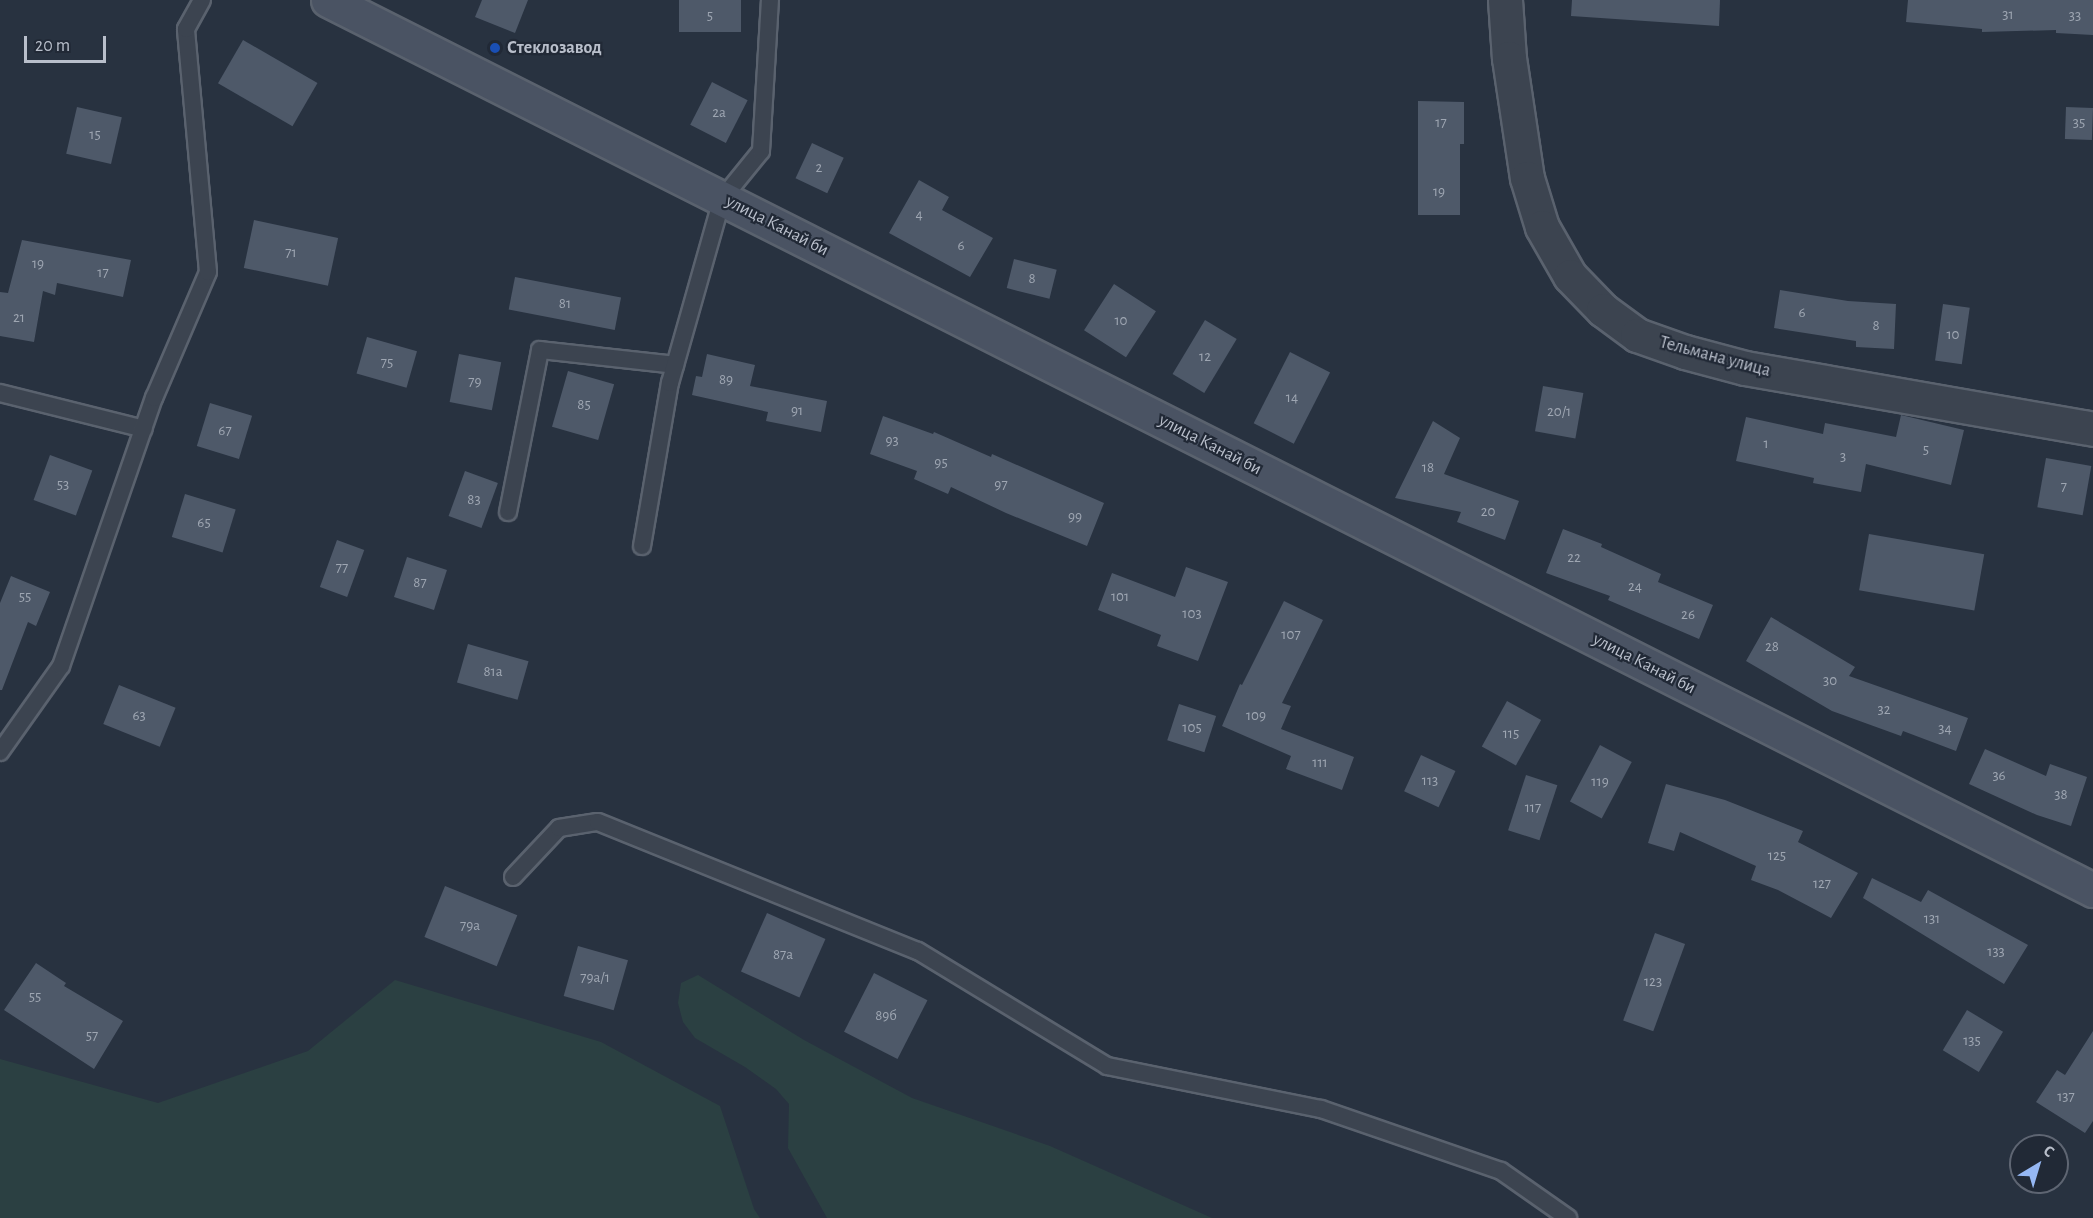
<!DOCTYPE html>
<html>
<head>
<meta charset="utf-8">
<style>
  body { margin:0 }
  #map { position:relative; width:2093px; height:1218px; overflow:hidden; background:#283240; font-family:"Alegreya Sans",sans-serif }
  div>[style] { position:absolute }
  .green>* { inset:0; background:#2b4042 }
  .building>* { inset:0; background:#4e5969; transform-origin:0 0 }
  .roads { filter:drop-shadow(2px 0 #5a626e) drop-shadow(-2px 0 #5a626e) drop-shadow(0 2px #5a626e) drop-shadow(0 -2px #5a626e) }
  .lane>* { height:16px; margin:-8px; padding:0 8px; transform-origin:8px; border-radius:8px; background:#3c4450 }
  .street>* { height:33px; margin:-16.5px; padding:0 16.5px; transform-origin:16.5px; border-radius:16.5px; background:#3c4450 }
  .secondary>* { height:33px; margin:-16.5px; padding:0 16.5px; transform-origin:16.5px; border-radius:16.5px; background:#4a5363 }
  .dots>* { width:16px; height:16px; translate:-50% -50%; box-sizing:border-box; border:3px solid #212936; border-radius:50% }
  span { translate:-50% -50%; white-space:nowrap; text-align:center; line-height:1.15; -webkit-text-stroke:4.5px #212936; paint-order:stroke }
  .number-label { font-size:15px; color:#9ea6b2 }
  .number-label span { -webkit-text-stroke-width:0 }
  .poi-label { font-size:18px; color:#b9bfcb; font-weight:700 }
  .left { translate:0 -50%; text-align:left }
  .street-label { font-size:18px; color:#b9bfcb }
  .north { position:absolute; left:2009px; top:1134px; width:60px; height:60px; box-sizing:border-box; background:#212936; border:2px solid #5e6572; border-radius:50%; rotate:38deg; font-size:16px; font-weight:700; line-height:24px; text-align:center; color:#b9bfcb }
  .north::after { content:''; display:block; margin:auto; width:21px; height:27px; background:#95b7f3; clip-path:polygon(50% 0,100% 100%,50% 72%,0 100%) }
  .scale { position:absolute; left:24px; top:36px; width:82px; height:27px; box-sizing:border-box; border:3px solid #b9bfcb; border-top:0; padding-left:8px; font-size:18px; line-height:21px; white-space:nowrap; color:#b9bfcb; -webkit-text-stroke:4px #212936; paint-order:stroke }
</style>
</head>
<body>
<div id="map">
  <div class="green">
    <div style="clip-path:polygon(698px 975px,804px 1040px,912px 1098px,1050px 1146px,1212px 1218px,827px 1218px,788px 1148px,789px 1104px,776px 1089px,745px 1067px,695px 1038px,683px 1022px,678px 1003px,681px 983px)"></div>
    <div style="clip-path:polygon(395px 980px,601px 1042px,720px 1106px,754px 1209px,760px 1218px,0 1218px,0 1059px,158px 1103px,308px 1051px)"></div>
  </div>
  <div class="building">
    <div style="clip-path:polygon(482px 0,528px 0,515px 33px,475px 17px)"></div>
    <div style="left:679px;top:0;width:62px;height:32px"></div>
    <div style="clip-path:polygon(1572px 0,1720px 0,1719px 26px,1571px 16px)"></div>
    <div style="clip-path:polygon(1908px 0,2093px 0,2093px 35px,2056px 33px,2056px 30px,1982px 32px,1982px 29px,1906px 22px)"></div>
    <div style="left:243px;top:40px;width:86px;height:50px;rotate:30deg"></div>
    <div style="left:712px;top:82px;width:40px;height:48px;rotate:27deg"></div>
    <div style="clip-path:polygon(1418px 101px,1464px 102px,1464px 144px,1460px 144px,1460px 215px,1418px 215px)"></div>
    <div style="left:77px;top:107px;width:46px;height:48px;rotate:13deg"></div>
    <div style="left:2066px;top:107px;width:27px;height:32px;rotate:2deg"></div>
    <div style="left:812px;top:143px;width:35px;height:39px;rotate:25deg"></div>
    <div style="clip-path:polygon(919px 180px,949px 197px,942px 210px,993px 238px,970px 277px,889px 233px)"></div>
    <div style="left:254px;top:220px;width:86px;height:49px;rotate:12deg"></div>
    <div style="clip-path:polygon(22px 240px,131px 260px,123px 297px,57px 283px,55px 295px,43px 291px,34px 342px,0 336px,0 292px,8px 293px)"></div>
    <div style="left:1014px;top:259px;width:44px;height:30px;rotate:14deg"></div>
    <div style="left:515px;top:277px;width:108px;height:33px;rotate:11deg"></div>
    <div style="left:1114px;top:284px;width:50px;height:55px;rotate:33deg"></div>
    <div style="clip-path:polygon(1780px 290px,1848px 301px,1896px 304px,1894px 349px,1856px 347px,1856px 341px,1774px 328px)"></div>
    <div style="left:1943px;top:304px;width:27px;height:57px;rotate:8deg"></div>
    <div style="left:1205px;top:320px;width:37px;height:63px;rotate:31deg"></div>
    <div style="left:367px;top:337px;width:52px;height:38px;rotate:16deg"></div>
    <div style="left:1290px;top:352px;width:45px;height:80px;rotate:27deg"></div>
    <div style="left:459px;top:354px;width:43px;height:49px;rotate:11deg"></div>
    <div style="clip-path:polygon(707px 354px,755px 365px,750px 386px,827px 401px,821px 432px,766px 421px,768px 412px,692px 395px,696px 376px,702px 377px)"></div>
    <div style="left:568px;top:371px;width:48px;height:58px;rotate:16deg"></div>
    <div style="left:1543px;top:386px;width:41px;height:46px;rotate:10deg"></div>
    <div style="left:210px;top:403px;width:44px;height:45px;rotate:17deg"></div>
    <div style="clip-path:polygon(1901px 415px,1964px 430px,1951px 485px,1866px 464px,1861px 492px,1813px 483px,1814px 478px,1736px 461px,1746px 417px,1823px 434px,1825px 423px,1896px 437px)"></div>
    <div style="clip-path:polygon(883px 416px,933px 434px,934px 432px,991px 457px,992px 454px,1104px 503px,1087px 546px,1006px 513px,951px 487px,948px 494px,914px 479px,917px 471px,870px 454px)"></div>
    <div style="clip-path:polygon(1433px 421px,1460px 438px,1444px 474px,1519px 501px,1505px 540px,1457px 522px,1461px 512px,1395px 498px)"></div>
    <div style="left:50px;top:455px;width:45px;height:48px;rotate:20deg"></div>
    <div style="left:2046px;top:458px;width:46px;height:50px;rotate:10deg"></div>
    <div style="left:465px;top:471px;width:35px;height:48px;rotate:20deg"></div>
    <div style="left:185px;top:494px;width:53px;height:45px;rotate:17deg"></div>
    <div style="clip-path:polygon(1563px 529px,1602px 544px,1601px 547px,1661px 574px,1658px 582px,1713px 605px,1699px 639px,1608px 600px,1610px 596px,1546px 573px)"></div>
    <div style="left:1869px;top:534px;width:117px;height:57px;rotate:10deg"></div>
    <div style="left:337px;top:540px;width:29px;height:50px;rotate:20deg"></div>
    <div style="left:407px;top:557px;width:42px;height:42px;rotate:18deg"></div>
    <div style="clip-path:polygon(1186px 567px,1228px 582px,1198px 661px,1157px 646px,1161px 635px,1098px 610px,1112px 573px,1175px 597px)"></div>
    <div style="clip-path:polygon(11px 576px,50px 592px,36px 626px,28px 622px,2px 690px,0 690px,0 603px)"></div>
    <div style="clip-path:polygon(1284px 601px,1323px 620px,1282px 703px,1291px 706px,1281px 729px,1354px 757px,1342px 790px,1286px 769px,1291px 756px,1222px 726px,1240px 684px,1242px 685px)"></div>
    <div style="clip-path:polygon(1771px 617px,1855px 667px,1849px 676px,1968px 718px,1956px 751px,1903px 731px,1901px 736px,1832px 711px,1746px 661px)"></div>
    <div style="left:468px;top:644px;width:63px;height:40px;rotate:16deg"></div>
    <div style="left:119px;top:685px;width:61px;height:42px;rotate:22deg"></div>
    <div style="left:1507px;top:701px;width:39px;height:52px;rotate:29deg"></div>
    <div style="left:1179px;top:704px;width:39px;height:38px;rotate:18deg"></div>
    <div style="left:1600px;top:745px;width:36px;height:64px;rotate:28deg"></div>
    <div style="clip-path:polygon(1985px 749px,2046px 776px,2050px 764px,2087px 777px,2071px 826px,2037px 815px,1969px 784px)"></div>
    <div style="left:1421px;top:755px;width:38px;height:40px;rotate:25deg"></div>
    <div style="left:1526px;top:775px;width:33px;height:58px;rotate:18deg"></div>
    <div style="clip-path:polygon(1666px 784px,1725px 800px,1803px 831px,1798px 842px,1858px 873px,1831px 918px,1778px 890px,1751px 880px,1756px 866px,1680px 832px,1674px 851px,1648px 843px)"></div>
    <div style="clip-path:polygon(1872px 878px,1921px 902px,1928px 890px,2028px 945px,2004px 984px,1863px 898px)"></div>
    <div style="left:445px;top:886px;width:78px;height:55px;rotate:22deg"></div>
    <div style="left:767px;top:913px;width:64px;height:64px;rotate:24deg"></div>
    <div style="left:1655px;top:933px;width:32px;height:93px;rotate:20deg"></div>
    <div style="left:578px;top:946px;width:52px;height:52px;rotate:16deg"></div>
    <div style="clip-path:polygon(36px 963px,66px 983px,64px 986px,123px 1021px,94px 1069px,4px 1010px)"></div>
    <div style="left:874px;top:973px;width:60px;height:66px;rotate:27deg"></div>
    <div style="left:1967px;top:1010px;width:42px;height:47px;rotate:31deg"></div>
    <div style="clip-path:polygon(2093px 1031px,2093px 1121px,2085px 1133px,2036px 1102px,2057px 1070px,2065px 1075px)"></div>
  </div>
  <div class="roads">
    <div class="lane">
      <div style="left:0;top:393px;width:148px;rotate:14deg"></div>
      <div style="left:508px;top:512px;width:165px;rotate:-78.8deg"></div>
      <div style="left:540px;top:350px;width:136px;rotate:6.3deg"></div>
      <div style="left:642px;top:546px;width:165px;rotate:-80.3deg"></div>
      <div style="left:670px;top:383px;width:191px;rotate:-74.2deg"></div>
      <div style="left:722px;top:199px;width:62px;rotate:-50.9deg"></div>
      <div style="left:761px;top:151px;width:151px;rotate:-86.6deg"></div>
      <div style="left:0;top:752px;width:105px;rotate:-54.7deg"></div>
      <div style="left:61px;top:666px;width:284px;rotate:-70.9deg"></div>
      <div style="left:154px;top:398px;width:137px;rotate:-66.8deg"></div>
      <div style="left:208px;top:272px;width:244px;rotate:-95.2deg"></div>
      <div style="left:186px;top:29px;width:33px;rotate:-61deg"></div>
      <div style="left:513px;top:877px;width:67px;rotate:-46.8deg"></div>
      <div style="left:559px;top:828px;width:39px;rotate:-9deg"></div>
      <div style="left:598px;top:822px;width:345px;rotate:22deg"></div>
      <div style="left:918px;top:951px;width:221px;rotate:31.3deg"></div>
      <div style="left:1107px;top:1066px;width:218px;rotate:11.4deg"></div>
      <div style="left:1321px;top:1109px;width:190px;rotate:19deg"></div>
      <div style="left:1501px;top:1171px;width:82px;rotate:35deg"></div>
    </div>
    <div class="street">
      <div style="left:1505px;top:0;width:58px;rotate:86.1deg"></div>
      <div style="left:1509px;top:58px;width:121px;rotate:81.5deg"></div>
      <div style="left:1527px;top:178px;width:51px;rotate:73deg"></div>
      <div style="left:1542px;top:227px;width:56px;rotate:60.3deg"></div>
      <div style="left:1570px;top:276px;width:47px;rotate:45.9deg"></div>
      <div style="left:1603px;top:310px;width:42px;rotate:36.3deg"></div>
      <div style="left:1637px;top:335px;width:51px;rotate:19.5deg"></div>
      <div style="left:1685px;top:352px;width:62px;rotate:14.9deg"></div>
      <div style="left:1745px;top:368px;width:353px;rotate:9.9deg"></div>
    </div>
    <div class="secondary">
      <div style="left:328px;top:0;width:1977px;rotate:26.76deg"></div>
    </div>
  </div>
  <div class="dots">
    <div style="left:495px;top:48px;background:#1a4fb4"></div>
  </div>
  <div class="number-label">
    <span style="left:2008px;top:15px">31</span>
    <span style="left:710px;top:16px">5</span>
    <span style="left:2075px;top:16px">33</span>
    <span style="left:719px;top:113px">2а</span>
    <span style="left:1441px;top:123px">17</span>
    <span style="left:2079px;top:123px">35</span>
    <span style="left:95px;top:135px">15</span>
    <span style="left:819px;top:168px">2</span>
    <span style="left:1439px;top:192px">19</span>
    <span style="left:919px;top:215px">4</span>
    <span style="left:961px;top:246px">6</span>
    <span style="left:291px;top:253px">71</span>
    <span style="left:38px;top:264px">19</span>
    <span style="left:103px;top:273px">17</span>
    <span style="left:1032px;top:279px">8</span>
    <span style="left:565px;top:304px">81</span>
    <span style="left:1802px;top:313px">6</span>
    <span style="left:19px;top:318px">21</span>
    <span style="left:1121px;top:321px">10</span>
    <span style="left:1876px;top:326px">8</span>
    <span style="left:1953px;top:335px">10</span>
    <span style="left:1205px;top:357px">12</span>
    <span style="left:387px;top:363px">75</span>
    <span style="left:726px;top:380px">89</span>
    <span style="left:475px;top:382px">79</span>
    <span style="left:1292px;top:398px">14</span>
    <span style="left:584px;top:405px">85</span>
    <span style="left:797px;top:411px">91</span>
    <span style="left:1559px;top:412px">20/1</span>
    <span style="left:225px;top:431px">67</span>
    <span style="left:892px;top:441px">93</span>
    <span style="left:1766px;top:444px">1</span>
    <span style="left:1926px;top:450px">5</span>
    <span style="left:1843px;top:457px">3</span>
    <span style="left:941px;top:463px">95</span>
    <span style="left:1428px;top:468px">18</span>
    <span style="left:63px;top:485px">53</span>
    <span style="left:1001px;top:485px">97</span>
    <span style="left:2064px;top:487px">7</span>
    <span style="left:474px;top:500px">83</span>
    <span style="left:1488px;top:512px">20</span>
    <span style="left:1075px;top:517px">99</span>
    <span style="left:204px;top:523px">65</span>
    <span style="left:1574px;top:558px">22</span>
    <span style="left:342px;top:568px">77</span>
    <span style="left:420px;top:583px">87</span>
    <span style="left:1635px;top:587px">24</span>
    <span style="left:25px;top:597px">55</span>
    <span style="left:1120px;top:597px">101</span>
    <span style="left:1192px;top:614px">103</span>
    <span style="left:1688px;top:615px">26</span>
    <span style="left:1291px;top:635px">107</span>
    <span style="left:1772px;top:647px">28</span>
    <span style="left:493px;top:672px">81а</span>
    <span style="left:1830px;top:681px">30</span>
    <span style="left:1884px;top:710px">32</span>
    <span style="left:139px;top:716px">63</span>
    <span style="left:1256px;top:716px">109</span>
    <span style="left:1192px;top:728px">105</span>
    <span style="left:1945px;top:729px">34</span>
    <span style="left:1511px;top:734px">115</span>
    <span style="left:1320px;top:763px">111</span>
    <span style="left:1999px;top:776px">36</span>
    <span style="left:1430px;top:781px">113</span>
    <span style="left:1600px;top:782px">119</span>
    <span style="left:2061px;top:795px">38</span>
    <span style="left:1533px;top:808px">117</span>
    <span style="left:1777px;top:856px">125</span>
    <span style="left:1822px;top:884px">127</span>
    <span style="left:1932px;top:919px">131</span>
    <span style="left:470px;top:926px">79а</span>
    <span style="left:1996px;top:952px">133</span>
    <span style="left:783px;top:955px">87а</span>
    <span style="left:595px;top:978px">79а/1</span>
    <span style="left:1653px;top:982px">123</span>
    <span style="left:35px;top:997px">55</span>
    <span style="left:886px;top:1016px">89б</span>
    <span style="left:92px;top:1036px">57</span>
    <span style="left:1972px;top:1041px">135</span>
    <span style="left:2066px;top:1097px">137</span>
  </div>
  <div class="poi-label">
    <span class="left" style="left:507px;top:48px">Стеклозавод</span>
  </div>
  <div class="street-label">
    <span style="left:777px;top:226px;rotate:27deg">улица Канай би</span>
    <span style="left:1715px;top:357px;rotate:15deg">Тельмана улица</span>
    <span style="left:1210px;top:445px;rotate:27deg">улица Канай би</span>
    <span style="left:1644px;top:664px;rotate:27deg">улица Канай би</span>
  </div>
  <div class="north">С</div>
  <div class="scale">20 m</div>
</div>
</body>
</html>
